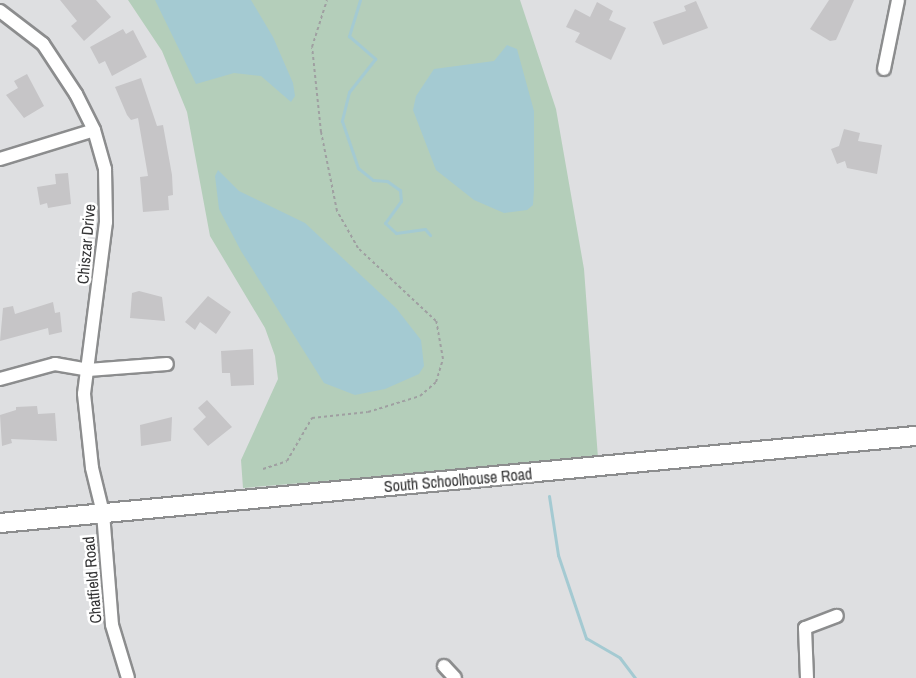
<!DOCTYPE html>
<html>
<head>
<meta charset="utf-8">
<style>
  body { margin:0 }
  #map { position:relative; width:916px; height:678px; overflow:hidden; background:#dedfe1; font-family:"Archivo Narrow",sans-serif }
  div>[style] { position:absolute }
  .green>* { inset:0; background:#b4ceba }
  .water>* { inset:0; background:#a4cad2 }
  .stream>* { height:3px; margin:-1.5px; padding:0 1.5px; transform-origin:1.5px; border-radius:1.5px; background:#a4cad2 }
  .building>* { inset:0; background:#c6c5c7 }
  .path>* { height:2px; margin-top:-1px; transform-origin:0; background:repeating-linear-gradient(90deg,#9f9fa1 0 3px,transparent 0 6px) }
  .roads { filter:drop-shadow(2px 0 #8c8d8e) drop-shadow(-2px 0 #8c8d8e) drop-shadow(0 2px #8c8d8e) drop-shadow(0 -2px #8c8d8e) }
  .street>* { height:12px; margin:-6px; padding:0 6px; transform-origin:6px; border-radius:6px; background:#fff }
  .secondary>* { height:18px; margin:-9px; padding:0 9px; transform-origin:9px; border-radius:9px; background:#fff }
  span { translate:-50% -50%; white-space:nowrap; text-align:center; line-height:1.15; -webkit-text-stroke:5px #fff; paint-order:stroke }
  .street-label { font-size:16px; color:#343435 }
</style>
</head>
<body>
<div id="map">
  <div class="green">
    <div style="clip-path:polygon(128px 0,520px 0,556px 109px,584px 269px,598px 458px,243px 488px,241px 460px,278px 379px,275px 356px,265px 328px,210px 236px,187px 112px,162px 51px)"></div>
  </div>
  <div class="water">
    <div style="clip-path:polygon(155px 0,251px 0,273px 37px,293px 83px,295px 96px,291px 102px,261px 76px,234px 73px,196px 84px)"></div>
    <div style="clip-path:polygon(507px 45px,517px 49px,534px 111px,534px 190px,533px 205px,527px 210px,504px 213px,474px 200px,436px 170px,413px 110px,416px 96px,434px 69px,494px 61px)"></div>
    <div style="clip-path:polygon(218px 170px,239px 191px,305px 223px,396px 308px,421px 340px,424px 366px,419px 374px,385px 389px,355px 395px,324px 383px,241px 251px,219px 209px,215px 176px)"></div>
  </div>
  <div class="stream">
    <div style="left:360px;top:0;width:38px;rotate:107deg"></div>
    <div style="left:349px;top:36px;width:35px;rotate:41deg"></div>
    <div style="left:375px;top:59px;width:42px;rotate:128.2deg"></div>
    <div style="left:349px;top:92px;width:30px;rotate:104deg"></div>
    <div style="left:342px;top:121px;width:50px;rotate:71.2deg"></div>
    <div style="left:358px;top:168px;width:19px;rotate:39deg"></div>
    <div style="left:373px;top:180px;width:14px;rotate:4deg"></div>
    <div style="left:387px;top:181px;width:16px;rotate:35deg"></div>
    <div style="left:400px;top:190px;width:11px;rotate:85deg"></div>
    <div style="left:401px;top:201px;width:27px;rotate:126deg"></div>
    <div style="left:385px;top:223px;width:15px;rotate:42deg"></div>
    <div style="left:396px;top:233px;width:29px;rotate:-8deg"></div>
    <div style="left:425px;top:229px;width:8px;rotate:50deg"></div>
    <div style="left:549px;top:496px;width:60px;rotate:81.3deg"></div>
    <div style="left:558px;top:555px;width:88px;rotate:71.4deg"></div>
    <div style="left:586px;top:638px;width:39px;rotate:30deg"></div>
    <div style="left:620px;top:658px;width:25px;rotate:53deg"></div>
  </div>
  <div class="building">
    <div style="clip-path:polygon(60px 0,96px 0,111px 17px,84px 41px,71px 26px,77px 21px)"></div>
    <div style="clip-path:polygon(829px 0,854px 0,836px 40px,830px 41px,810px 29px)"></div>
    <div style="clip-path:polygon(696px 1px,708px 28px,663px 45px,653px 22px,686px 11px,684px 6px)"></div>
    <div style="clip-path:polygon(597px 2px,613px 11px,609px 20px,626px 28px,611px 60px,575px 42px,580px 33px,566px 27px,575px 9px,590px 17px)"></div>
    <div style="clip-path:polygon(123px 29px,126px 34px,133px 30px,147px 57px,112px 76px,105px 61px,99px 64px,90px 47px)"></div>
    <div style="clip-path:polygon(27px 74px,44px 106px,24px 118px,6px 95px,18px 88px,14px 81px)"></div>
    <div style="clip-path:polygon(141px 78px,157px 126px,163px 125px,172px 175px,173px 195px,168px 196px,169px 210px,143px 212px,140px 177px,148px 176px,138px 118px,131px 120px,127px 115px,115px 87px)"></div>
    <div style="clip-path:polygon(844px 129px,860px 133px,858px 141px,882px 145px,877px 174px,847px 168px,845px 161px,837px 164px,831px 149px,839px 146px)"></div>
    <div style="clip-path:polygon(68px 173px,71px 204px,48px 208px,47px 203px,40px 205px,37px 187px,56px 184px,55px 174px)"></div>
    <div style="clip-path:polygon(139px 291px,162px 297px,165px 321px,130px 318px,132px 293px)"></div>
    <div style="clip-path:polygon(208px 296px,231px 312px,216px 334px,200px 322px,195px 330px,185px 322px)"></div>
    <div style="clip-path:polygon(53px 302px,55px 313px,60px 312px,62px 332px,49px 335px,48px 328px,0 341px,3px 308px,13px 306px,15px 314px)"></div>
    <div style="clip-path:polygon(253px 349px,254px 385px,231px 386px,230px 373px,222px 373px,221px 351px)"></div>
    <div style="clip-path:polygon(207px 400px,232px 427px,208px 446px,193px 429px,206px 417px,198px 408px)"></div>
    <div style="clip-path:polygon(37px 406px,38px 414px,55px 413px,57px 441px,11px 439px,12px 443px,2px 446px,0 415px,16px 410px,16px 407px)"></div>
    <div style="clip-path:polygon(172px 417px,171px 441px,141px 446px,140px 425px)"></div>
  </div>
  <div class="path">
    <div style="left:263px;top:469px;width:25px;rotate:-18deg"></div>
    <div style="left:287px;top:461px;width:50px;rotate:-59.8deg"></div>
    <div style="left:312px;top:418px;width:56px;rotate:-6.1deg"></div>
    <div style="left:368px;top:412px;width:54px;rotate:-17.1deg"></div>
    <div style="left:420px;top:396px;width:21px;rotate:-41deg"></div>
    <div style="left:436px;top:382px;width:24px;rotate:-73deg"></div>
    <div style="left:443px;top:359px;width:39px;rotate:-100deg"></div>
    <div style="left:436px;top:321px;width:107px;rotate:-136.9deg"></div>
    <div style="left:358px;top:248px;width:43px;rotate:-119.6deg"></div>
    <div style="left:337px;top:211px;width:81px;rotate:-101.4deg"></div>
    <div style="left:321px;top:132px;width:85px;rotate:-96deg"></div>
    <div style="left:312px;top:47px;width:49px;rotate:-72.3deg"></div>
  </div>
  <div class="roads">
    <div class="street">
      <div style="left:0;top:11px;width:54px;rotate:37.5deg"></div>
      <div style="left:43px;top:44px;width:60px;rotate:56.6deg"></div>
      <div style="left:76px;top:94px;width:40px;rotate:63.4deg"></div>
      <div style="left:94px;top:130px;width:41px;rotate:74.2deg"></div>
      <div style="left:105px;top:169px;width:53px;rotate:88.9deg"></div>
      <div style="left:106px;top:222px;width:173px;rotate:97.3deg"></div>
      <div style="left:84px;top:394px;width:74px;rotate:83.8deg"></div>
      <div style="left:92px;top:468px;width:46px;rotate:76.3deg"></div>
      <div style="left:103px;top:513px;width:112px;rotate:85.4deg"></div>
      <div style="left:112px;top:625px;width:55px;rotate:73.2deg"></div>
      <div style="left:884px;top:69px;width:70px;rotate:-78.5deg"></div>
      <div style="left:0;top:159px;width:98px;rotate:-17.1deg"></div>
      <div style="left:0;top:379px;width:57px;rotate:-15.3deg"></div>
      <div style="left:55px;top:364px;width:34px;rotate:10deg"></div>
      <div style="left:88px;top:370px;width:79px;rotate:-4.3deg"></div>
      <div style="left:444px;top:666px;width:16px;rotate:47deg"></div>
      <div style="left:807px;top:678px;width:50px;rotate:-92.3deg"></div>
      <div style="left:805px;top:628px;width:34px;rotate:-21deg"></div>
    </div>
    <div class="secondary">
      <div style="left:0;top:523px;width:920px;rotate:-5.43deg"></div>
    </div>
  </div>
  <div class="street-label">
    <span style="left:86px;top:244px;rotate:-85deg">Chiszar Drive</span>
    <span style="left:458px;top:480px;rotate:-5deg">South Schoolhouse Road</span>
    <span style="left:92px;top:580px;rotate:-95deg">Chatfield Road</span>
  </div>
</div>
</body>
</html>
